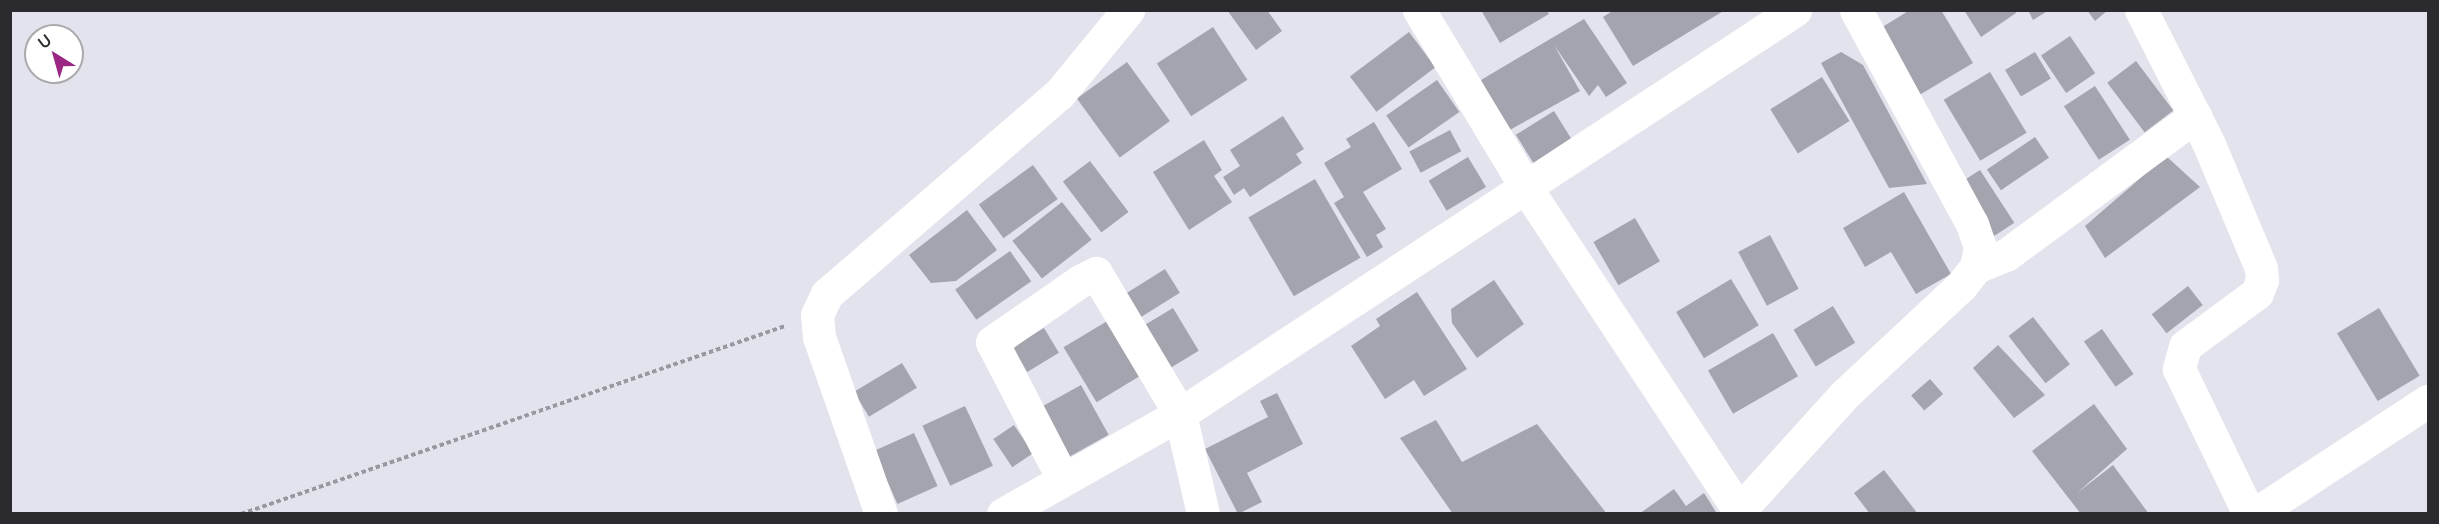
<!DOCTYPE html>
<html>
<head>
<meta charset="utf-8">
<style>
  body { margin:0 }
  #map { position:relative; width:2439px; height:524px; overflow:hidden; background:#e2e3ed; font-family:Manrope,sans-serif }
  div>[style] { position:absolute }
  .building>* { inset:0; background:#a3a4ad; transform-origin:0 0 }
  .path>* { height:4px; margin-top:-2px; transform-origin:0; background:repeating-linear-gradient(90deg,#9898a0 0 4.5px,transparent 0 7.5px) }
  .minor>* { height:33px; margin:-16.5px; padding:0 16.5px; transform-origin:16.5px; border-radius:16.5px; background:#fff }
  span { translate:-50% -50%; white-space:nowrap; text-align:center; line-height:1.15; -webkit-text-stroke:5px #fff; paint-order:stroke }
  .frame { position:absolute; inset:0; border:12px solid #2b2b2f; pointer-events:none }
  .north { position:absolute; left:24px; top:24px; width:60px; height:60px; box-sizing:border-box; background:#fff; border:2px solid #aaaaac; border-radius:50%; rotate:323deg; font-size:16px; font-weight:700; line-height:24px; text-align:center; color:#2b2b2f }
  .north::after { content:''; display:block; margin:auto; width:21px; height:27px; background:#9a2783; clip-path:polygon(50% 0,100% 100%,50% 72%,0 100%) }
</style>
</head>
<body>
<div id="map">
  <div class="building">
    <div style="clip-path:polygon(1227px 10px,1267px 10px,1282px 31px,1256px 50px)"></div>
    <div style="clip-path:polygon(1481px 10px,1546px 10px,1549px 14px,1500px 43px)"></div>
    <div style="clip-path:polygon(1614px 10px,1725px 10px,1633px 66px,1603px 17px)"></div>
    <div style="clip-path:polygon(1910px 10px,1941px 10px,1973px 63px,1916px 97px,1876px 31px)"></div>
    <div style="clip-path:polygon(1964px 10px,2015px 10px,2016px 13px,1981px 37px)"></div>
    <div style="clip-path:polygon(2028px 10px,2049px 10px,2033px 20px)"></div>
    <div style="clip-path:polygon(2087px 10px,2108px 10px,2095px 21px)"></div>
    <div style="clip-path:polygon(1584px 19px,1627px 83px,1606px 97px,1598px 85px,1589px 96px,1554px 45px,1580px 91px,1508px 131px,1481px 80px)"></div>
    <div style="left:1213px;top:27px;width:63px;height:67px;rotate:57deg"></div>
    <div style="left:1409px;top:32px;width:44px;height:74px;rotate:53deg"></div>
    <div style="left:2070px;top:36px;width:45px;height:35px;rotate:56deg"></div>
    <div style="clip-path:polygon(1841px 52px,1863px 65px,1927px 184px,1889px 188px,1821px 63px)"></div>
    <div style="left:2035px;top:52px;width:31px;height:35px;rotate:59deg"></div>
    <div style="left:2136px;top:61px;width:62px;height:36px;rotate:53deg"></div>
    <div style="left:1127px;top:62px;width:73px;height:62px;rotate:54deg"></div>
    <div style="left:1990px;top:72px;width:71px;height:54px;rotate:59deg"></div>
    <div style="left:1822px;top:77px;width:52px;height:61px;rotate:58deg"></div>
    <div style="left:1437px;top:80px;width:39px;height:62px;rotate:55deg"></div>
    <div style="left:2095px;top:86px;width:64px;height:37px;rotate:57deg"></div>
    <div style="left:1554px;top:111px;width:41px;height:45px;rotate:58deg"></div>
    <div style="clip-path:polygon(1283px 116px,1304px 149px,1296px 154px,1302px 163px,1250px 197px,1244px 188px,1234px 195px,1223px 177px,1240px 166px,1230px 150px)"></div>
    <div style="clip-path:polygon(1374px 122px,1402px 169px,1363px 192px,1386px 229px,1376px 235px,1383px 247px,1367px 257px,1334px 203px,1344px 197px,1324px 163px,1351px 147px,1346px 139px)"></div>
    <div style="left:1450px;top:130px;width:24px;height:46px;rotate:62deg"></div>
    <div style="left:2035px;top:137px;width:25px;height:58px;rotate:56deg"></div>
    <div style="clip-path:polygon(1204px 140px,1222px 170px,1214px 176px,1232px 202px,1189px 230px,1153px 172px)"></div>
    <div style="clip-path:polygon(2166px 156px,2200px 187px,2105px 258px,2085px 226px)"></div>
    <div style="left:1468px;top:157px;width:35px;height:46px;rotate:59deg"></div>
    <div style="left:1090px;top:161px;width:64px;height:34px;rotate:53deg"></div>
    <div style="left:1033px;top:165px;width:42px;height:67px;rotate:54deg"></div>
    <div style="left:1980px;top:170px;width:63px;height:24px;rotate:57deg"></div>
    <div style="left:1315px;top:179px;width:91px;height:77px;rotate:60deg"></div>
    <div style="clip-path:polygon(1904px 192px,1951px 274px,1916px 294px,1891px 252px,1865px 267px,1843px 228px)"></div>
    <div style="left:1062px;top:202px;width:48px;height:63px;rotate:52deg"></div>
    <div style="clip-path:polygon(967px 210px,997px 250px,956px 281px,931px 283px,909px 255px)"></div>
    <div style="left:1635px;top:218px;width:50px;height:48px;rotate:60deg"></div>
    <div style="left:1770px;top:235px;width:61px;height:36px;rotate:62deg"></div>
    <div style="left:1010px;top:251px;width:37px;height:67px;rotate:55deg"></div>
    <div style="left:1165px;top:269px;width:28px;height:48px;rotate:58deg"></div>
    <div style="left:1731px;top:279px;width:54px;height:64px;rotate:59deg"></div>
    <div style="clip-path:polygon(1494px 280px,1524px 324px,1477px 358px,1452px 323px,1451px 309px)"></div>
    <div style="left:2188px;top:286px;width:24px;height:46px;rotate:52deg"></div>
    <div style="clip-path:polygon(1417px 292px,1467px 369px,1424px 396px,1414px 380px,1385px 399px,1351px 346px,1380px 326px,1376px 319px)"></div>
    <div style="left:1833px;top:306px;width:43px;height:46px;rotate:59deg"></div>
    <div style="left:1173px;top:308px;width:50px;height:37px;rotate:59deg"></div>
    <div style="left:2379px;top:308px;width:79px;height:49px;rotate:59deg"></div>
    <div style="left:2033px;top:317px;width:60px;height:31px;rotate:52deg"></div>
    <div style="left:1109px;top:320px;width:64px;height:53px;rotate:59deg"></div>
    <div style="left:1044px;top:328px;width:29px;height:37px;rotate:59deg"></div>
    <div style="left:2102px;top:329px;width:55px;height:22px;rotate:55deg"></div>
    <div style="left:1773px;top:333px;width:50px;height:75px;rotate:60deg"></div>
    <div style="clip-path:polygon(1998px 345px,2045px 395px,2014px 418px,1973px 368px)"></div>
    <div style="left:902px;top:363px;width:29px;height:56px;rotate:59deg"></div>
    <div style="left:1930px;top:379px;width:20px;height:25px;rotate:49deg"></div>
    <div style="left:1081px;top:385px;width:57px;height:45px;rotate:61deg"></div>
    <div style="clip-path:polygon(1277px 393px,1303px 444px,1247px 473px,1262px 502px,1238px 514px,1205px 449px,1268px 417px,1260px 401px)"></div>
    <div style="clip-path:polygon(2094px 404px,2127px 449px,2077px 493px,2113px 465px,2149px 514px,2081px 514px,2032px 451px)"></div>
    <div style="left:965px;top:406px;width:66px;height:47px;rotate:65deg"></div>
    <div style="clip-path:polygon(1436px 420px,1462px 462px,1537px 424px,1607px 514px,1453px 514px,1400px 438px)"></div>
    <div style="left:1014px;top:425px;width:34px;height:25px;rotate:56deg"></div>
    <div style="left:914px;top:433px;width:58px;height:44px;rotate:66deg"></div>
    <div style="clip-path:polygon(1884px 470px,1918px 514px,1870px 514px,1854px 493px)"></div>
    <div style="clip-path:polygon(1674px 489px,1686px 506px,1704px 493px,1716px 512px,1639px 514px)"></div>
  </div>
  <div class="path">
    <div style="left:241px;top:514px;width:576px;rotate:-19.06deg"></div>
  </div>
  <div class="minor">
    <div style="left:1419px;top:10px;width:205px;rotate:58.9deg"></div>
    <div style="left:1525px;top:186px;width:393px;rotate:56.6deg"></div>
    <div style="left:2141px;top:10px;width:148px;rotate:63.1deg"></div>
    <div style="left:2208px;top:142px;width:137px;rotate:67.2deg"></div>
    <div style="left:2261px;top:268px;width:12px;rotate:85deg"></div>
    <div style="left:2262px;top:280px;width:14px;rotate:111deg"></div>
    <div style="left:2257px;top:293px;width:89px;rotate:143.6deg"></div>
    <div style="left:2185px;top:346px;width:24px;rotate:105deg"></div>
    <div style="left:2179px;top:369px;width:161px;rotate:64.2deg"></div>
    <div style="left:1976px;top:267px;width:32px;rotate:-22deg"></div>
    <div style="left:2006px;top:255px;width:235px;rotate:-36.3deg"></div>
    <div style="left:1062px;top:477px;width:152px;rotate:-117.4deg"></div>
    <div style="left:992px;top:342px;width:107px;rotate:-34.7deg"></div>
    <div style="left:1080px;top:281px;width:18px;rotate:-27deg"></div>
    <div style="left:1096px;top:273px;width:164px;rotate:59.2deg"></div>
    <div style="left:1180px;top:414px;width:103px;rotate:77deg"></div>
    <div style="left:1739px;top:511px;width:156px;rotate:-47.8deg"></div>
    <div style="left:1844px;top:395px;width:160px;rotate:-43deg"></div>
    <div style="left:1961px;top:286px;width:24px;rotate:-52deg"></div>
    <div style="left:1976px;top:267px;width:20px;rotate:-79deg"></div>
    <div style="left:1980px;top:247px;width:24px;rotate:-109deg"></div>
    <div style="left:1972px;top:224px;width:243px;rotate:-118.5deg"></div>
    <div style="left:881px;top:514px;width:188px;rotate:-109.3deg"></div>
    <div style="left:819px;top:337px;width:22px;rotate:-95deg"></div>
    <div style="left:817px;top:315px;width:23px;rotate:-65deg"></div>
    <div style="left:827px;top:294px;width:306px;rotate:-40.8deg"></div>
    <div style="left:1059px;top:94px;width:109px;rotate:-50.6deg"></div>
    <div style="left:1003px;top:514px;width:203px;rotate:-29.5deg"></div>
    <div style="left:1180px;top:414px;width:736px;rotate:-33.3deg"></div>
    <div style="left:2255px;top:514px;width:207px;rotate:-33.2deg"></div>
  </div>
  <div class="frame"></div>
  <div class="north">U</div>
</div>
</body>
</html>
